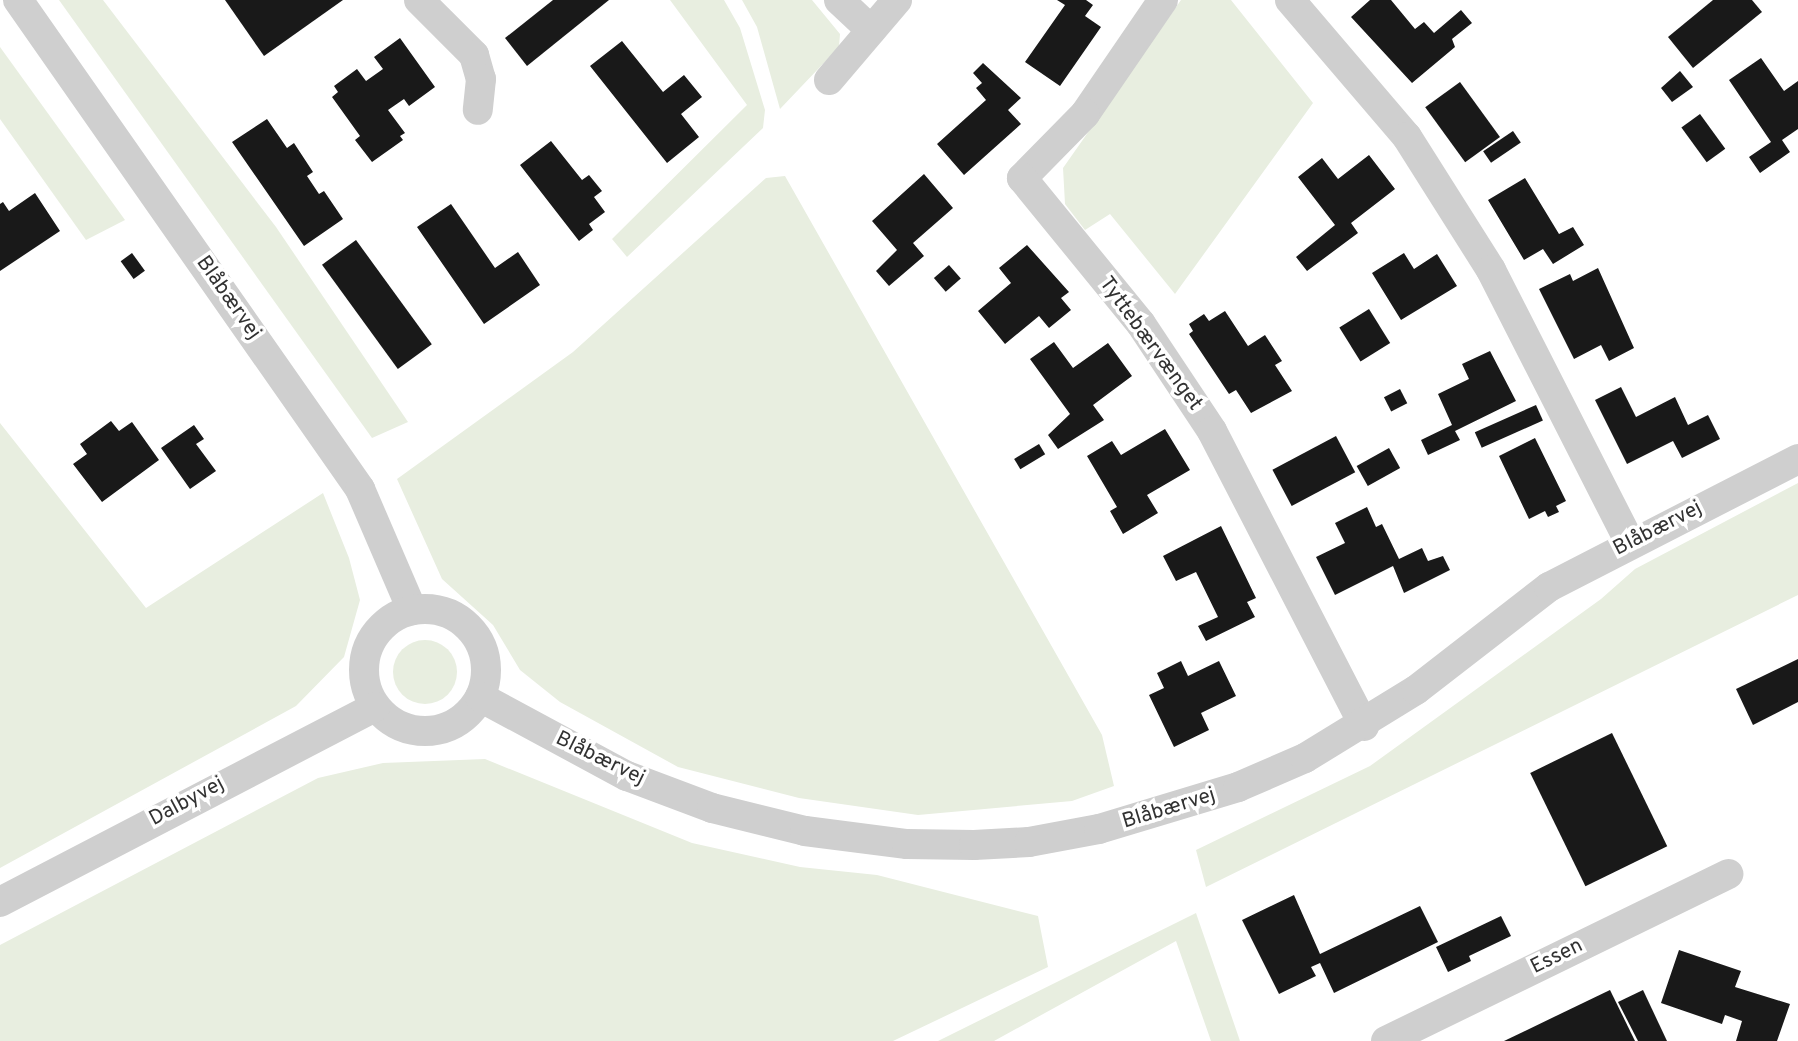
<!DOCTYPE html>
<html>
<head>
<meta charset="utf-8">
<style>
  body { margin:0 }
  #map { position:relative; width:1798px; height:1041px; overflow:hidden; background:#fff; font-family:Overpass,sans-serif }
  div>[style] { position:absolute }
  .green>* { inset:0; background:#e8eee0 }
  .round { border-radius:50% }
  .building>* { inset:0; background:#191919; transform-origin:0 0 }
  .minor>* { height:30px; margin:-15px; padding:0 15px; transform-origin:15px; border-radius:15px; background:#cfcfcf }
  .minor>.ring { margin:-15px; padding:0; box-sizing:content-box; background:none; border:30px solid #cfcfcf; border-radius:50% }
  span { translate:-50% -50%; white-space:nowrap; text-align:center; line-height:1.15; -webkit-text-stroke:7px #fff; paint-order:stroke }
  .street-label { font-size:21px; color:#323232 }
</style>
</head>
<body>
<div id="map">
  <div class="green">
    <div style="clip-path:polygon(59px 0,103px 0,276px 227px,408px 422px,372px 438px)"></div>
    <div style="clip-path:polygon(670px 0,724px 0,740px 28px,765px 110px,763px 128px,627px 257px,612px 239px,747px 105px)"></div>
    <div style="clip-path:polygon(742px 0,812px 0,840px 34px,839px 47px,780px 109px,757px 27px)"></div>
    <div style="clip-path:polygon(1181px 0,1231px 0,1313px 103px,1175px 294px,1110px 214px,1085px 230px,1065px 204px,1063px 168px)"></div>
    <div style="clip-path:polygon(0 47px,125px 220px,86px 240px,0 119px)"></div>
    <div style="clip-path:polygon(785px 176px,1102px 735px,1114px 786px,1072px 801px,918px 815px,799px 798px,678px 767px,560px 702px,520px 670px,493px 625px,442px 579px,397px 479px,573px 352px,766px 178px)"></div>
    <div style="clip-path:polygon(0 423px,146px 608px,323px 493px,349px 558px,360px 600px,344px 657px,296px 706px,0 868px)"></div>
    <div style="clip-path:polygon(1798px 483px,1798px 595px,1206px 887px,1196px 850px,1370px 766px,1601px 599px,1635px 569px)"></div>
    <div class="round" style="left:393px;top:640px;width:64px;height:64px"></div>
    <div style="clip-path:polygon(485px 759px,692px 843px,800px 867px,877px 875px,1038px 916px,1048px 967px,893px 1041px,0 1041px,0 945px,318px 778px,383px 763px)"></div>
    <div style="clip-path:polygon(1196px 913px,1240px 1041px,1211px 1041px,1176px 941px,994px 1041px,938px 1041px)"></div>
  </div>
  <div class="building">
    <div style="clip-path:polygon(225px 0,343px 0,264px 56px)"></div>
    <div style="clip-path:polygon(553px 0,609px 0,527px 66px,505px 38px)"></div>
    <div style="clip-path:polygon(1057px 0,1086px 0,1093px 5px,1085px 16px,1101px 27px,1060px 86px,1025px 62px,1065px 5px)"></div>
    <div style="clip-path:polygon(1370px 0,1391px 0,1415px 29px,1424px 22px,1434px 33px,1461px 10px,1472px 23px,1452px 39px,1455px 47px,1412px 83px,1351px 17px)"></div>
    <div style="clip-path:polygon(1713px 0,1752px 0,1762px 12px,1693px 68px,1668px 37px)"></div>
    <div style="clip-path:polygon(400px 38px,435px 87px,409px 106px,404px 99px,388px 110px,405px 133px,400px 136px,403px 140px,372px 162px,355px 140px,360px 136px,332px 97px,338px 92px,334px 86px,357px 69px,366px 81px,383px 69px,374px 57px)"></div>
    <div style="clip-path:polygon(622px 41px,663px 92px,684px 75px,702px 97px,681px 114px,699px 137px,667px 163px,590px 66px)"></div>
    <div style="clip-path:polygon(1761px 58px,1784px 91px,1798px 81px,1798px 129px,1782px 140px,1790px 152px,1760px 173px,1749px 157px,1771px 142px,1729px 80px)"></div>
    <div style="clip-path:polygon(983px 63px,1021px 98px,1008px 110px,1021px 124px,964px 175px,937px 144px,986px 100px,976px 88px,982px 83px,973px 73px)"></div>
    <div style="clip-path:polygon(1680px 71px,1693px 87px,1672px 102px,1661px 88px)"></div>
    <div style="left:1460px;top:82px;width:68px;height:43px;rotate:54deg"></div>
    <div style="left:1700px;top:114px;width:43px;height:23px;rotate:54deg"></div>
    <div style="clip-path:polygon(267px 119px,287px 148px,294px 143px,313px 172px,307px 176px,319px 194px,324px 191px,343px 219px,304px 246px,232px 142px)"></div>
    <div style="left:1513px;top:131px;width:14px;height:36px;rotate:56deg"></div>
    <div style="clip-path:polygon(551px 141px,582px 180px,589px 175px,602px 191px,594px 197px,605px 212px,589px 224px,593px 230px,579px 241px,520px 165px)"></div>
    <div style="clip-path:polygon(1369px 155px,1395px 189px,1351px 223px,1358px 233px,1307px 271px,1296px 257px,1335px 225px,1298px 177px,1322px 158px,1338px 179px)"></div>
    <div style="clip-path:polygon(924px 174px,953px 208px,913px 243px,924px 256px,889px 286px,876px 271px,897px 250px,872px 221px)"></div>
    <div style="clip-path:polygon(1525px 178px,1559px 234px,1573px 227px,1584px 245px,1553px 264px,1543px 249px,1524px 260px,1488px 200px)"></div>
    <div style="clip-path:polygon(35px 193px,60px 231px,0 271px,0 204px,3px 202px,9px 211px)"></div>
    <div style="clip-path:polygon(451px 204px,495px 268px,518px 252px,540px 285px,484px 324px,417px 227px)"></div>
    <div style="left:356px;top:240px;width:129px;height:42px;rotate:54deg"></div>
    <div style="clip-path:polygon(1027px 245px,1069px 292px,1061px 298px,1071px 310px,1049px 328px,1039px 316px,1005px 344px,978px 311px,1011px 283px,999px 268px)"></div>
    <div style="left:132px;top:253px;width:22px;height:14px;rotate:54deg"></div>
    <div style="clip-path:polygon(1404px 253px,1414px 269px,1437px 254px,1457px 286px,1401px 320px,1372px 273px)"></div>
    <div style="left:949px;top:265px;width:18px;height:20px;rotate:49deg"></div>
    <div style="clip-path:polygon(1598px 268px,1634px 348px,1609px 361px,1601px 345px,1574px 359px,1539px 289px,1570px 274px,1573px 281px)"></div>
    <div style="left:1369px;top:309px;width:40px;height:35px;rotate:58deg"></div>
    <div style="clip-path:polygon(1225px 311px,1248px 346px,1265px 335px,1282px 361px,1275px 365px,1292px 391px,1251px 413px,1236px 390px,1229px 394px,1189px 334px,1193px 331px,1189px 324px,1204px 314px,1209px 321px)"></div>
    <div style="clip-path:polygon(1054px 342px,1073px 368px,1108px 343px,1132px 376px,1093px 405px,1104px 420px,1058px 449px,1048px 435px,1070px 414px,1030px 359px)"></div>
    <div style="clip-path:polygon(1490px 351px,1516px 401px,1455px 431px,1460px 440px,1428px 455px,1421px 440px,1452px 425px,1438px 394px,1469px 379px,1462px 364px)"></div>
    <div style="clip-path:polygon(1621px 387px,1636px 417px,1675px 397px,1688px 425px,1708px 415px,1720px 439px,1682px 458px,1673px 441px,1627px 464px,1595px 400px)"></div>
    <div style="left:1400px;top:389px;width:16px;height:18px;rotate:63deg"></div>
    <div style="left:1536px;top:405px;width:17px;height:67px;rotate:66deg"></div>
    <div style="clip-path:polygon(111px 421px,119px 431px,132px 422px,159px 460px,102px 502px,73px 464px,87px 454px,80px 444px)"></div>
    <div style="clip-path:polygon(194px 425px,204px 439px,196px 444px,216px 471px,190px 489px,161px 448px)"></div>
    <div style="clip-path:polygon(1165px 429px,1190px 470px,1147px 495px,1158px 513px,1123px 534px,1110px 511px,1117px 507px,1087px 456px,1112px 441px,1121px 455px)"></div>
    <div style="left:1336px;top:436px;width:41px;height:72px;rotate:62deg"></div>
    <div style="clip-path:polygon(1535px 438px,1566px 501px,1556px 506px,1559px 512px,1548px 517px,1545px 511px,1529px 519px,1499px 456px)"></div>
    <div style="left:1039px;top:444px;width:12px;height:29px;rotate:59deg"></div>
    <div style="left:1389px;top:448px;width:23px;height:37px;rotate:61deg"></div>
    <div style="clip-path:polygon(1367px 507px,1376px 527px,1382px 524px,1399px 559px,1422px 548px,1428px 561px,1443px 556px,1450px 570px,1404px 593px,1393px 566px,1335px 595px,1316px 557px,1345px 543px,1335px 523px)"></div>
    <div style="clip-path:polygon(1221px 526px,1256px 598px,1247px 602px,1255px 617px,1206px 641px,1198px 626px,1218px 617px,1196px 572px,1176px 581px,1163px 556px)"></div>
    <div style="clip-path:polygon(1798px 659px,1798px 702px,1753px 725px,1736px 689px)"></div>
    <div style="clip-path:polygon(1181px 661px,1188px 676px,1219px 661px,1236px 696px,1201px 713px,1209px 730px,1174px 747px,1149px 695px,1164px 688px,1157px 673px)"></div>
    <div style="left:1612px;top:733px;width:126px;height:91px;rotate:64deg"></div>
    <div style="clip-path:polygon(1294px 895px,1320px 954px,1420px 906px,1438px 942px,1334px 993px,1320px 963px,1311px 967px,1316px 976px,1279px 994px,1242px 920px)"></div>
    <div style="clip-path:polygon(1501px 916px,1511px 936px,1469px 956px,1471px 961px,1448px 972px,1436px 947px)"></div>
    <div style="clip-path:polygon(1679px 950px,1741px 971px,1735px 987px,1790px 1004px,1777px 1041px,1736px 1041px,1742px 1021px,1725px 1015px,1722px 1024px,1661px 1003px)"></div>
    <div style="clip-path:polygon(1610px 990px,1635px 1041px,1504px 1041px)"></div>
    <div style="clip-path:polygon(1643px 990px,1667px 1041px,1638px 1041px,1618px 1002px)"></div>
  </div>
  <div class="minor">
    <div style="left:18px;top:0;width:597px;rotate:55.03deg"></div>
    <div style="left:360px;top:489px;width:132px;rotate:66.7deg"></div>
    <div style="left:419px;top:0;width:78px;rotate:45deg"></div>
    <div style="left:474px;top:55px;width:25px;rotate:74deg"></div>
    <div style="left:481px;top:79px;width:31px;rotate:96deg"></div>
    <div style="left:839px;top:0;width:44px;rotate:43.2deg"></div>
    <div style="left:1163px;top:0;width:138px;rotate:124.4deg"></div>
    <div style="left:1085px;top:114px;width:90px;rotate:134.5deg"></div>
    <div style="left:1022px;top:178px;width:188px;rotate:50.8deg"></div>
    <div style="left:1141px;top:324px;width:128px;rotate:56.4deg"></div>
    <div style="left:1212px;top:431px;width:332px;rotate:62.7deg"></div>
    <div style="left:1290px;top:0;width:180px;rotate:49.5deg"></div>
    <div style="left:1407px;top:137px;width:157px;rotate:57.7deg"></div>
    <div style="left:1491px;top:270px;width:306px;rotate:63deg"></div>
    <div style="left:829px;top:80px;width:105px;rotate:-49.6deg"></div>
    <div class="ring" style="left:364px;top:609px;width:92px;height:92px"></div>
    <div style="left:480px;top:697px;width:167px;rotate:28.3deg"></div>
    <div style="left:627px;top:776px;width:91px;rotate:20.6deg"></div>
    <div style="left:712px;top:808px;width:96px;rotate:13.9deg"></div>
    <div style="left:805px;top:831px;width:103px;rotate:7.3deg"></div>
    <div style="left:907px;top:844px;width:67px;rotate:0.9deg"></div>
    <div style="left:974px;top:845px;width:55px;rotate:-3.1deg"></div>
    <div style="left:1029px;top:842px;width:71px;rotate:-10.5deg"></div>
    <div style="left:1099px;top:829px;width:145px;rotate:-16.8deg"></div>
    <div style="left:1238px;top:787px;width:73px;rotate:-23.4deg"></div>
    <div style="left:1305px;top:758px;width:130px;rotate:-31.5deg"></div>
    <div style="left:1416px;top:690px;width:168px;rotate:-37.8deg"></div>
    <div style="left:1549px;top:587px;width:280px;rotate:-27.2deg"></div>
    <div style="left:0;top:902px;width:423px;rotate:-27.5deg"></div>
    <div style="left:1386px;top:1041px;width:381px;rotate:-26deg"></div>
  </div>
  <div class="street-label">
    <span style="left:228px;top:298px;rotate:55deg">Blåbærvej</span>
    <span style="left:1150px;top:344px;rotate:54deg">Tyttebærvænget</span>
    <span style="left:1658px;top:529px;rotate:-27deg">Blåbærvej</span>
    <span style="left:600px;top:759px;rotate:26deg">Blåbærvej</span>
    <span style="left:187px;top:802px;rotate:-28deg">Dalbyvej</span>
    <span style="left:1169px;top:809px;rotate:-17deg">Blåbærvej</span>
    <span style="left:1557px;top:957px;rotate:-26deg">Essen</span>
  </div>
</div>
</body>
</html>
